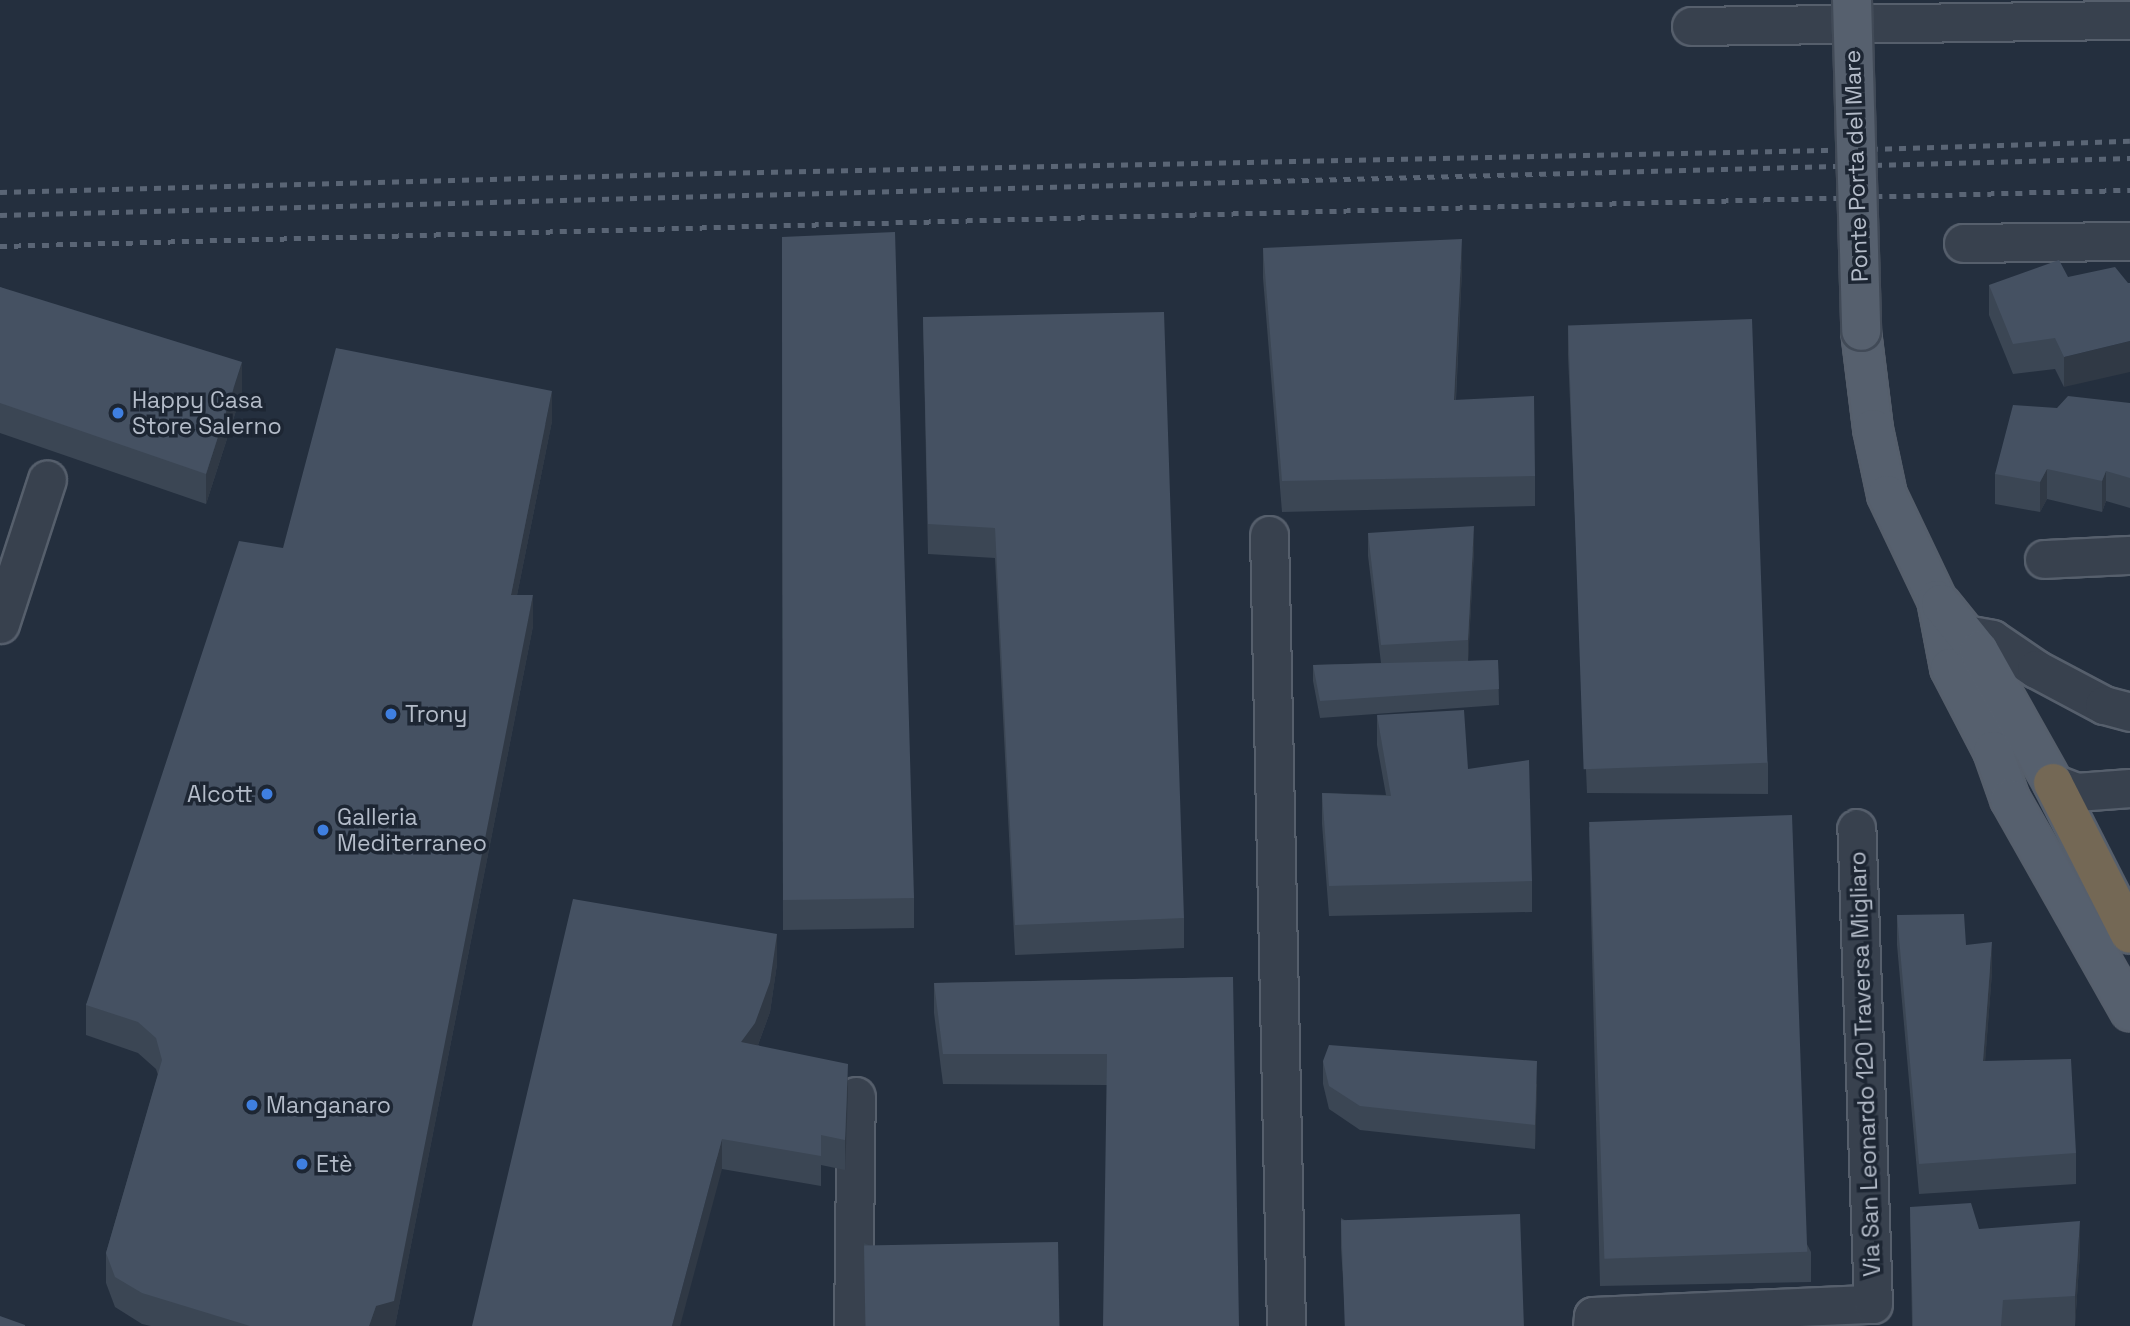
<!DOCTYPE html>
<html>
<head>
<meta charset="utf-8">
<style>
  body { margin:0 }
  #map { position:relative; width:2130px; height:1326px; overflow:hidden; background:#242f3e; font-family:"Space Grotesk",sans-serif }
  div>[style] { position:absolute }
  .roads { filter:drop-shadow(2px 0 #565f6c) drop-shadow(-2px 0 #565f6c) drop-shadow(0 2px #565f6c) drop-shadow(0 -2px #565f6c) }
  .minor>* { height:37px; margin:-18.5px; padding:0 18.5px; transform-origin:18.5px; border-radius:18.5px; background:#38414e }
  .major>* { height:38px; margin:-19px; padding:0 19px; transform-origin:19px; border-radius:19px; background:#56606e }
  .highway>* { height:38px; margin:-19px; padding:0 19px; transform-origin:19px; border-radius:19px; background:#746855 }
  .rail>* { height:5px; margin-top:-2.5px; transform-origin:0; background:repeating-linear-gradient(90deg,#5a6575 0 7px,transparent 0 14px) }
  .bridges { filter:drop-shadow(2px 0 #414a57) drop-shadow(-2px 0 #414a57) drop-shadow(0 2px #414a57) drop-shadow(0 -2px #414a57) }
  .major-bridge>* { height:38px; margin:-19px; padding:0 19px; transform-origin:19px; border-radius:19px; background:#56606e }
  .wall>* { inset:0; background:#3b4654 }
  .shaded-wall>* { inset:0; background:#303945 }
  .building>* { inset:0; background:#455162; transform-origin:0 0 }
  .dots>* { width:19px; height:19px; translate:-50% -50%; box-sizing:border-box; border:4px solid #1d2633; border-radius:50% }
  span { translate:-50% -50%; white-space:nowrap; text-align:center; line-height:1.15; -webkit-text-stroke:7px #1d2633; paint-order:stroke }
  .street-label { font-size:23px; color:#b4bcc9 }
  .poi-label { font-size:23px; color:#b4bcc9 }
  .left { translate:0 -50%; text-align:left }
  .right { translate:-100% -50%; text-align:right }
</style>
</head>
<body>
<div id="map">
  <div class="roads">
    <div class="minor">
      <div style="left:1691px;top:26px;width:439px;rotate:-0.8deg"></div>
      <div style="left:1963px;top:243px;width:167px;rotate:-0.7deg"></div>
      <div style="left:1269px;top:535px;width:791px;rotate:88.77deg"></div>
      <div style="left:2044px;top:559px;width:86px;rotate:-2.7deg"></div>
      <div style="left:0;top:624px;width:152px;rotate:-72deg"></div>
      <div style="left:1965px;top:634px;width:27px;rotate:10deg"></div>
      <div style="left:1992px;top:639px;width:53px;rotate:34.3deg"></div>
      <div style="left:2036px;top:669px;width:77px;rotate:27.9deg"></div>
      <div style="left:2104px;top:705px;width:27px;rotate:15deg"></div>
      <div style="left:2053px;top:783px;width:25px;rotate:21deg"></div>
      <div style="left:2076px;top:792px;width:54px;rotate:-4.2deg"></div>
      <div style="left:853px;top:1326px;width:230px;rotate:-89.3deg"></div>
      <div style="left:1592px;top:1326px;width:10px;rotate:-84deg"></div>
      <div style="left:1593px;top:1316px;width:280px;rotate:-2.5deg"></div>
      <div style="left:1873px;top:1304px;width:476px;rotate:-92deg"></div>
    </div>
    <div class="major">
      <div style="left:1861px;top:331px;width:99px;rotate:83deg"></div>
      <div style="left:1873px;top:429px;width:67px;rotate:78deg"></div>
      <div style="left:1887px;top:495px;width:116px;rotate:64.5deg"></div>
      <div style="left:1937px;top:600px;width:69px;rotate:79.2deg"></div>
      <div style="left:1950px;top:668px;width:93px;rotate:62.6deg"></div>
      <div style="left:1993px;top:751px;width:51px;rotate:70.5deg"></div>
      <div style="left:2010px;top:799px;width:244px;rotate:60.5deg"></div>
      <div style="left:1941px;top:604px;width:60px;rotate:51deg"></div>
      <div style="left:1979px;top:651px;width:151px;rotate:60.7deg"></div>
    </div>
    <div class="highway">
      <div style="left:2053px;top:783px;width:169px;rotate:63deg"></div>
    </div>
  </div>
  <div class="rail">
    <div style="left:0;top:192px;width:715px;rotate:-1.52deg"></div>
    <div style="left:715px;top:173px;width:1156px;rotate:-1.19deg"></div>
    <div style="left:1871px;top:149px;width:259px;rotate:-1.8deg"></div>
    <div style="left:0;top:215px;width:2131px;rotate:-1.53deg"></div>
    <div style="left:0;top:246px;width:2131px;rotate:-1.51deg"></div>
  </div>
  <div class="bridges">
    <div class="major-bridge">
      <div style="left:1852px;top:0;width:331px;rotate:88.4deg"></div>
    </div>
  </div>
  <div class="wall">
    <div style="clip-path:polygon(782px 237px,914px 898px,914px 928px,783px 930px)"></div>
    <div style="clip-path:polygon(1263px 248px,1462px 269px,1456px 400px,1535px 476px,1535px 506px,1282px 512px,1263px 278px)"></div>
    <div style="clip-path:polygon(2068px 277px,2064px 387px,2055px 369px,2013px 374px,1989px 315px,1989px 285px)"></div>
    <div style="clip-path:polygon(0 287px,242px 392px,206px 504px,0 433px)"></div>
    <div style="clip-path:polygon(923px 317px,1184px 918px,1184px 948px,1015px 955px,995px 558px,928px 554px)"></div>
    <div style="clip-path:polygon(1568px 325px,1768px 763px,1768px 794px,1587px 793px,1568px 355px)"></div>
    <div style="clip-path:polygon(2130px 403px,2130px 508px,2106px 501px,2102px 512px,2047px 499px,2040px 512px,1995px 504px,1995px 474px,2057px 408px)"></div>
    <div style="clip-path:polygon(552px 421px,517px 595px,533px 626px,395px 1326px,151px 1326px,142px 1324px,115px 1307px,106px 1283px,106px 1253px,158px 1075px,156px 1069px,138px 1053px,86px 1035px,86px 1005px,283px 548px)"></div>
    <div style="clip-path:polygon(1368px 533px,1474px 550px,1468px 661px,1498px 660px,1499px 705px,1320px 718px,1313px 681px,1313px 665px,1381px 663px,1368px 556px)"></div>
    <div style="clip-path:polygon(1377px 715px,1468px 769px,1532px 881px,1532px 912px,1329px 916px,1322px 824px,1322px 793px,1386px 795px,1377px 745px)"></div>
    <div style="clip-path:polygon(1589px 826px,1811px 1252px,1811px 1282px,1600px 1286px)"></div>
    <div style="clip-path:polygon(573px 899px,777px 964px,770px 1012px,758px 1045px,848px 1095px,845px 1170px,821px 1165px,821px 1186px,722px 1169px)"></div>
    <div style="clip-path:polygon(1897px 915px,1966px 945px,1992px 972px,1985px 1061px,2076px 1153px,2076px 1184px,1919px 1194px,1897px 945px)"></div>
    <div style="clip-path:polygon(1233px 977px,1107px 1085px,943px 1084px,934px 1013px,934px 983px)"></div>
    <div style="clip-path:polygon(1323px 1061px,1537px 1084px,1535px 1149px,1360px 1130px,1329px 1109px,1323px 1084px)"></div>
    <div style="clip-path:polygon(1910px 1207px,1979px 1229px,2080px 1251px,2075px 1326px,1912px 1326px)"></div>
    <div style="clip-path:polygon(1341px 1218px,1524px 1326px,1346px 1326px,1341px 1248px)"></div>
    <div style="clip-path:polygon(864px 1243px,1060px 1326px,866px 1326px)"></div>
  </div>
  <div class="shaded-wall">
    <div style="clip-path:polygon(1462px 239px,1462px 269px,1454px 430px,1454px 400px)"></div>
    <div style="clip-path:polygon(2130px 341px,2130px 372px,2064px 387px,2064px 357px)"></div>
    <div style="clip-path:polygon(242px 362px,242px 392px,206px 504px,206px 474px)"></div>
    <div style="clip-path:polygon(552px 391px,552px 421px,511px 625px,511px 595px)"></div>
    <div style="clip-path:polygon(2047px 469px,2047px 499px,2040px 512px,2040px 482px)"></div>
    <div style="clip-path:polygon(2106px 471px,2106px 501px,2102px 512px,2102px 481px)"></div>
    <div style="clip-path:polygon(1474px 526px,1474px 550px,1468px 664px,1468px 640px)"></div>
    <div style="clip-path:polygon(533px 595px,533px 626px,395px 1326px,369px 1326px,376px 1306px)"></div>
    <div style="clip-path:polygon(777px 934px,777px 964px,770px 1012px,755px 1053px,741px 1042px)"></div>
    <div style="clip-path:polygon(1992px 942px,1992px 972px,1983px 1091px,1983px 1061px)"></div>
    <div style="clip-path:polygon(1537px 1061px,1537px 1084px,1535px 1149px,1535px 1125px)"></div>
    <div style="clip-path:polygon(848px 1064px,848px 1095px,845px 1170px,845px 1140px)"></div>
    <div style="clip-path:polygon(722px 1139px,722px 1169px,680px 1326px,672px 1326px)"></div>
    <div style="clip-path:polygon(2080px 1221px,2080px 1251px,2075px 1326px,2075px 1296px)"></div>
  </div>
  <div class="building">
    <div style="clip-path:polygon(895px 232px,914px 898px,783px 900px,782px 237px)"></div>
    <div style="clip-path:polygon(1462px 239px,1454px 400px,1534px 396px,1535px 476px,1282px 481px,1263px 248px)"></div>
    <div style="clip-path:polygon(2059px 260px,2068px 277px,2115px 267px,2128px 283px,2130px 283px,2130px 341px,2064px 357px,2055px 338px,2013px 344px,1989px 285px)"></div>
    <div style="clip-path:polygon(0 287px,242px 362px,206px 474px,0 403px)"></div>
    <div style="clip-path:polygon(1164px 312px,1184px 918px,1015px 925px,995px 528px,928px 524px,923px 317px)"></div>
    <div style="left:1752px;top:319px;width:444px;height:184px;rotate:88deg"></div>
    <div style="clip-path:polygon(336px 348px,552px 391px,511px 595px,533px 595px,394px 1301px,376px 1306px,369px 1326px,250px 1326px,142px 1293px,115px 1277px,106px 1253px,162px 1060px,156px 1038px,138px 1022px,86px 1005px,239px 541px,283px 548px)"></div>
    <div style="clip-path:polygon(2068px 396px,2130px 403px,2130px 478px,2106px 471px,2102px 481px,2047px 469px,2040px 482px,1995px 474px,2013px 405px,2057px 408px)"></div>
    <div style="clip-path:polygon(1474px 526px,1468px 640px,1381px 645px,1368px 533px)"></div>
    <div style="clip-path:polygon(1498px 660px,1499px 689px,1320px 701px,1313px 665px)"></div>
    <div style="clip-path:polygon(1464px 710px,1468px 769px,1529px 760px,1532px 881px,1329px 886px,1322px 793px,1391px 796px,1377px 715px)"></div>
    <div style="left:1792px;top:815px;width:437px;height:203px;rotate:88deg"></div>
    <div style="clip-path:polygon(573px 899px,777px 934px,770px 982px,755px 1023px,741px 1042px,848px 1064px,845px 1140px,821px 1135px,821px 1156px,722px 1139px,672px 1326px,472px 1326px)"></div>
    <div style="clip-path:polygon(1964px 914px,1966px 945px,1992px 942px,1983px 1061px,2071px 1059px,2076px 1153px,1919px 1164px,1897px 915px)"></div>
    <div style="clip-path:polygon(1233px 977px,1239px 1326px,1103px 1326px,1107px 1054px,943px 1054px,934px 983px)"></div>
    <div style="clip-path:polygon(1329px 1045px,1537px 1061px,1535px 1125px,1360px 1106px,1329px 1086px,1323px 1061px)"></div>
    <div style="clip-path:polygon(1971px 1203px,1979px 1229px,2080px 1221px,2075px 1296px,2003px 1300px,2001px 1326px,1913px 1326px,1910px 1207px)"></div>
    <div style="left:1520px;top:1214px;width:112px;height:179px;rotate:88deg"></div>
    <div style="left:1058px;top:1242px;width:84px;height:194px;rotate:89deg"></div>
    <div style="clip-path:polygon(0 1316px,25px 1325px,25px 1326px,0 1326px)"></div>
  </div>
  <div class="dots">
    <div style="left:118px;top:413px;background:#3f7fe0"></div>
    <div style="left:391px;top:714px;background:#3f7fe0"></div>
    <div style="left:267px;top:794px;background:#3f7fe0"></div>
    <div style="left:323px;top:830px;background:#3f7fe0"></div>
    <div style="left:252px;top:1105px;background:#3f7fe0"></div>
    <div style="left:302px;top:1164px;background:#3f7fe0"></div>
  </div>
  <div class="street-label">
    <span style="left:1856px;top:166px;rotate:-92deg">Ponte Porta del Mare</span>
    <span style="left:1865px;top:1064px;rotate:-92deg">Via San Leonardo 120 Traversa Migliaro</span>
  </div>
  <div class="poi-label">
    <span class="left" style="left:132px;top:413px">Happy Casa<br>Store Salerno</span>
    <span class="left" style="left:405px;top:714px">Trony</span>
    <span class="right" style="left:253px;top:794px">Alcott</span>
    <span class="left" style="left:337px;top:830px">Galleria<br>Mediterraneo</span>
    <span class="left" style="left:266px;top:1105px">Manganaro</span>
    <span class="left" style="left:316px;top:1164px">Etè</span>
  </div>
</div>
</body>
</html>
